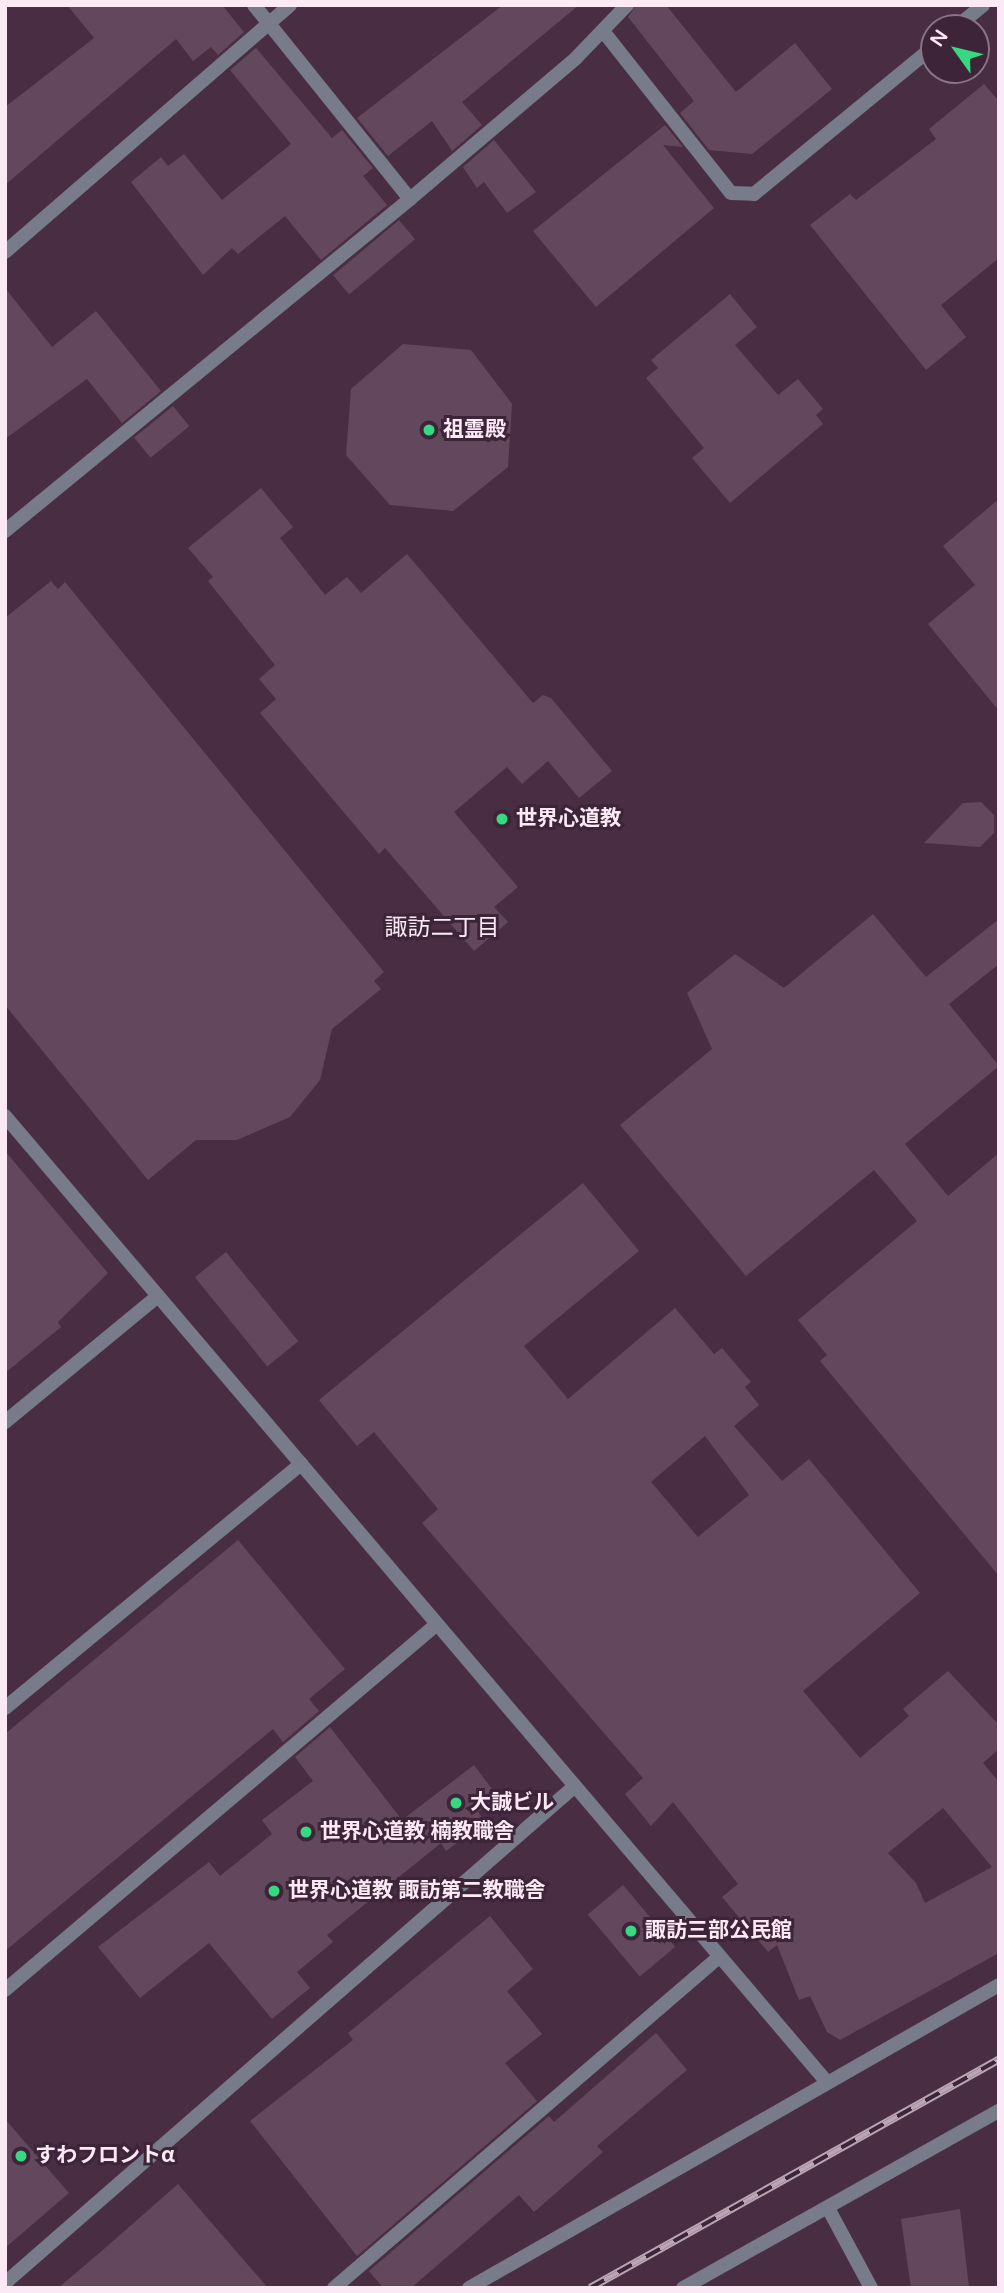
<!DOCTYPE html>
<html>
<head>
<meta charset="utf-8">
<style>
  body { margin:0 }
  #map { position:relative; width:1004px; height:2293px; overflow:hidden; background:#492e43; font-family:"Varela Round","Noto Sans JP",sans-serif }
  div>[style] { position:absolute }
  .building>* { inset:0; background:#63475d; transform-origin:0 0 }
  .minor>* { height:14px; margin:-7px; padding:0 7px; transform-origin:7px; border-radius:7px; background:#777b8a }
  .rail>* { height:8px; margin-top:-4px; transform-origin:0; background:repeating-linear-gradient(90deg,#3e2439 0 16px,#baa5b5 0 32px); box-sizing:border-box; border-block:2px solid #baa5b5 }
  .dots>* { width:19px; height:19px; translate:-50% -50%; box-sizing:border-box; border:4px solid #3e2439; border-radius:50% }
  span { translate:-50% -50%; white-space:nowrap; text-align:center; line-height:1.15; -webkit-text-stroke:6px #3e2439; paint-order:stroke }
  .poi-label { font-size:21px; color:#fbe9f6; font-weight:700 }
  .left { translate:0 -50%; text-align:left }
  .neighbourhood-label { font-size:23px; color:#fbe9f6 }
  .frame { position:absolute; inset:0; border:7px solid #fbe9f6; pointer-events:none }
  .north { position:absolute; left:920px; top:14px; width:70px; height:70px; box-sizing:border-box; background:#3e2439; border:2px solid #8a7385; border-radius:50%; rotate:304deg; font-size:19px; font-weight:700; line-height:28px; text-align:center; color:#fbe9f6 }
  .north::after { content:''; display:block; margin:auto; width:24px; height:32px; background:#36d880; clip-path:polygon(50% 0,100% 100%,50% 72%,0 100%) }
</style>
</head>
<body>
<div id="map">
  <div class="building">
    <div style="clip-path:polygon(67px 5px,222px 5px,244px 32px,218px 55px,211px 47px,193px 61px,176px 39px,5px 185px,5px 107px,94px 38px)"></div>
    <div style="clip-path:polygon(503px 5px,579px 5px,462px 102px,482px 125px,452px 151px,432px 121px,388px 156px,357px 118px)"></div>
    <div style="clip-path:polygon(636px 5px,666px 5px,736px 92px,795px 43px,832px 89px,752px 154px,709px 150px,680px 113px,694px 101px,628px 17px)"></div>
    <div style="clip-path:polygon(256px 48px,332px 138px,342px 130px,373px 168px,363px 176px,387px 205px,321px 260px,285px 216px,238px 254px,232px 248px,203px 275px,131px 182px,161px 157px,168px 166px,184px 154px,222px 200px,291px 144px,230px 70px)"></div>
    <div style="clip-path:polygon(984px 84px,999px 101px,999px 258px,941px 305px,966px 337px,926px 370px,810px 225px,850px 194px,856px 200px,936px 139px,929px 129px)"></div>
    <div style="clip-path:polygon(665px 125px,683px 147px,663px 145px,714px 208px,596px 307px,533px 231px)"></div>
    <div style="clip-path:polygon(494px 140px,536px 192px,507px 213px,484px 182px,477px 188px,463px 167px)"></div>
    <div style="left:399px;top:220px;width:25px;height:86px;rotate:50deg"></div>
    <div style="clip-path:polygon(5px 288px,52px 347px,96px 311px,161px 391px,122px 423px,87px 379px,5px 439px)"></div>
    <div style="clip-path:polygon(730px 294px,757px 327px,735px 345px,778px 395px,798px 379px,823px 409px,816px 415px,823px 424px,730px 503px,692px 458px,704px 448px,646px 378px,658px 368px,651px 360px)"></div>
    <div style="clip-path:polygon(403px 344px,471px 350px,512px 404px,508px 467px,453px 511px,390px 505px,346px 455px,351px 389px)"></div>
    <div style="left:173px;top:406px;width:26px;height:50px;rotate:51deg"></div>
    <div style="clip-path:polygon(261px 488px,293px 527px,280px 538px,325px 595px,347px 577px,361px 593px,407px 554px,533px 703px,543px 695px,551px 698px,612px 771px,579px 798px,548px 761px,522px 784px,507px 767px,454px 812px,518px 887px,494px 907px,508px 922px,474px 951px,385px 848px,379px 854px,260px 713px,276px 699px,259px 679px,275px 665px,208px 581px,213px 577px,188px 548px)"></div>
    <div style="clip-path:polygon(999px 499px,999px 711px,928px 624px,975px 585px,943px 546px)"></div>
    <div style="clip-path:polygon(51px 581px,58px 589px,65px 582px,384px 972px,374px 981px,381px 989px,332px 1029px,320px 1080px,290px 1117px,237px 1140px,196px 1140px,148px 1180px,5px 1005px,5px 618px)"></div>
    <div style="clip-path:polygon(981px 802px,994px 815px,994px 833px,980px 847px,924px 843px,963px 803px)"></div>
    <div style="clip-path:polygon(873px 914px,926px 977px,999px 919px,999px 964px,949px 1004px,999px 1066px,905px 1144px,948px 1196px,999px 1153px,999px 1576px,820px 1361px,827px 1355px,798px 1320px,917px 1221px,874px 1170px,746px 1276px,620px 1125px,712px 1049px,687px 993px,735px 954px,784px 988px)"></div>
    <div style="clip-path:polygon(5px 1151px,108px 1273px,58px 1322px,61px 1327px,5px 1373px)"></div>
    <div style="clip-path:polygon(evenodd,583px 1183px,639px 1251px,524px 1346px,568px 1399px,675px 1308px,714px 1354px,722px 1348px,751px 1382px,745px 1387px,759px 1405px,734px 1426px,782px 1481px,809px 1459px,920px 1593px,803px 1691px,860px 1758px,909px 1716px,903px 1709px,948px 1671px,999px 1725px,999px 1749px,983px 1763px,999px 1782px,999px 1953px,840px 2040px,827px 2032px,810px 1996px,799px 2000px,777px 1945px,768px 1952px,722px 1897px,738px 1884px,673px 1802px,651px 1826px,625px 1794px,643px 1778px,422px 1523px,438px 1509px,374px 1432px,357px 1446px,319px 1400px,583px 1183px,705px 1436px,749px 1495px,698px 1537px,651px 1482px,705px 1436px,583px 1183px,943px 1808px,992px 1867px,925px 1903px,916px 1883px,888px 1853px,943px 1808px)"></div>
    <div style="left:226px;top:1252px;width:115px;height:40px;rotate:51deg"></div>
    <div style="clip-path:polygon(238px 1540px,345px 1669px,309px 1699px,319px 1711px,283px 1742px,273px 1729px,5px 1951px,5px 1734px)"></div>
    <div style="clip-path:polygon(330px 1727px,402px 1820px,474px 1765px,498px 1797px,478px 1812px,485px 1822px,446px 1851px,441px 1843px,327px 1935px,333px 1942px,297px 1972px,310px 1988px,272px 2019px,209px 1943px,140px 1998px,98px 1947px,209px 1862px,220px 1876px,272px 1834px,262px 1820px,313px 1781px,295px 1757px)"></div>
    <div style="left:623px;top:1885px;width:81px;height:46px;rotate:50deg"></div>
    <div style="clip-path:polygon(490px 1916px,533px 1969px,507px 1991px,542px 2034px,505px 2063px,537px 2101px,357px 2256px,250px 2121px,353px 2040px,348px 2033px)"></div>
    <div style="clip-path:polygon(656px 2033px,687px 2070px,597px 2146px,603px 2152px,534px 2212px,519px 2195px,411px 2288px,383px 2288px,369px 2271px,549px 2116px,554px 2122px)"></div>
    <div style="clip-path:polygon(5px 2119px,69px 2193px,5px 2248px)"></div>
    <div style="clip-path:polygon(178px 2184px,268px 2288px,58px 2288px,104px 2249px)"></div>
    <div style="clip-path:polygon(960px 2209px,969px 2288px,911px 2288px,901px 2219px)"></div>
  </div>
  <div class="minor">
    <div style="left:254px;top:5px;width:249px;rotate:51.2deg"></div>
    <div style="left:955px;top:28px;width:36px;rotate:-39deg"></div>
    <div style="left:603px;top:31px;width:206px;rotate:51.7deg"></div>
    <div style="left:731px;top:193px;width:23px;rotate:2deg"></div>
    <div style="left:754px;top:194px;width:233px;rotate:-39.4deg"></div>
    <div style="left:5px;top:252px;width:377px;rotate:-40.9deg"></div>
    <div style="left:5px;top:531px;width:524px;rotate:-39.34deg"></div>
    <div style="left:410px;top:199px;width:218px;rotate:-40.3deg"></div>
    <div style="left:576px;top:58px;width:74px;rotate:-46.1deg"></div>
    <div style="left:5px;top:1116px;width:1267px;rotate:49.61deg"></div>
    <div style="left:5px;top:1422px;width:198px;rotate:-39.5deg"></div>
    <div style="left:5px;top:1708px;width:384px;rotate:-39.5deg"></div>
    <div style="left:5px;top:1990px;width:566px;rotate:-40.27deg"></div>
    <div style="left:828px;top:2208px;width:91px;rotate:61.7deg"></div>
    <div style="left:5px;top:2283px;width:756px;rotate:-41.09deg"></div>
    <div style="left:334px;top:2288px;width:508px;rotate:-40.69deg"></div>
    <div style="left:469px;top:2288px;width:610px;rotate:-29.76deg"></div>
    <div style="left:683px;top:2288px;width:362px;rotate:-29.3deg"></div>
  </div>
  <div class="rail">
    <div style="left:590px;top:2288px;width:469px;rotate:-29.2deg"></div>
  </div>
  <div class="dots">
    <div style="left:429px;top:430px;background:#36d880"></div>
    <div style="left:502px;top:819px;background:#36d880"></div>
    <div style="left:456px;top:1803px;background:#36d880"></div>
    <div style="left:306px;top:1832px;background:#36d880"></div>
    <div style="left:274px;top:1891px;background:#36d880"></div>
    <div style="left:631px;top:1931px;background:#36d880"></div>
    <div style="left:21px;top:2156px;background:#36d880"></div>
  </div>
  <div class="poi-label">
    <span class="left" style="left:443px;top:430px">祖霊殿</span>
    <span class="left" style="left:516px;top:819px">世界心道教</span>
    <span class="left" style="left:470px;top:1803px">大誠ビル</span>
    <span class="left" style="left:320px;top:1832px">世界心道教 楠教職舎</span>
    <span class="left" style="left:288px;top:1891px">世界心道教 諏訪第二教職舎</span>
    <span class="left" style="left:645px;top:1931px">諏訪三部公民館</span>
    <span class="left" style="left:35px;top:2156px">すわフロントα</span>
  </div>
  <div class="neighbourhood-label">
    <span style="left:442px;top:928px">諏訪二丁目</span>
  </div>
  <div class="frame"></div>
  <div class="north">N</div>
</div>
</body>
</html>
